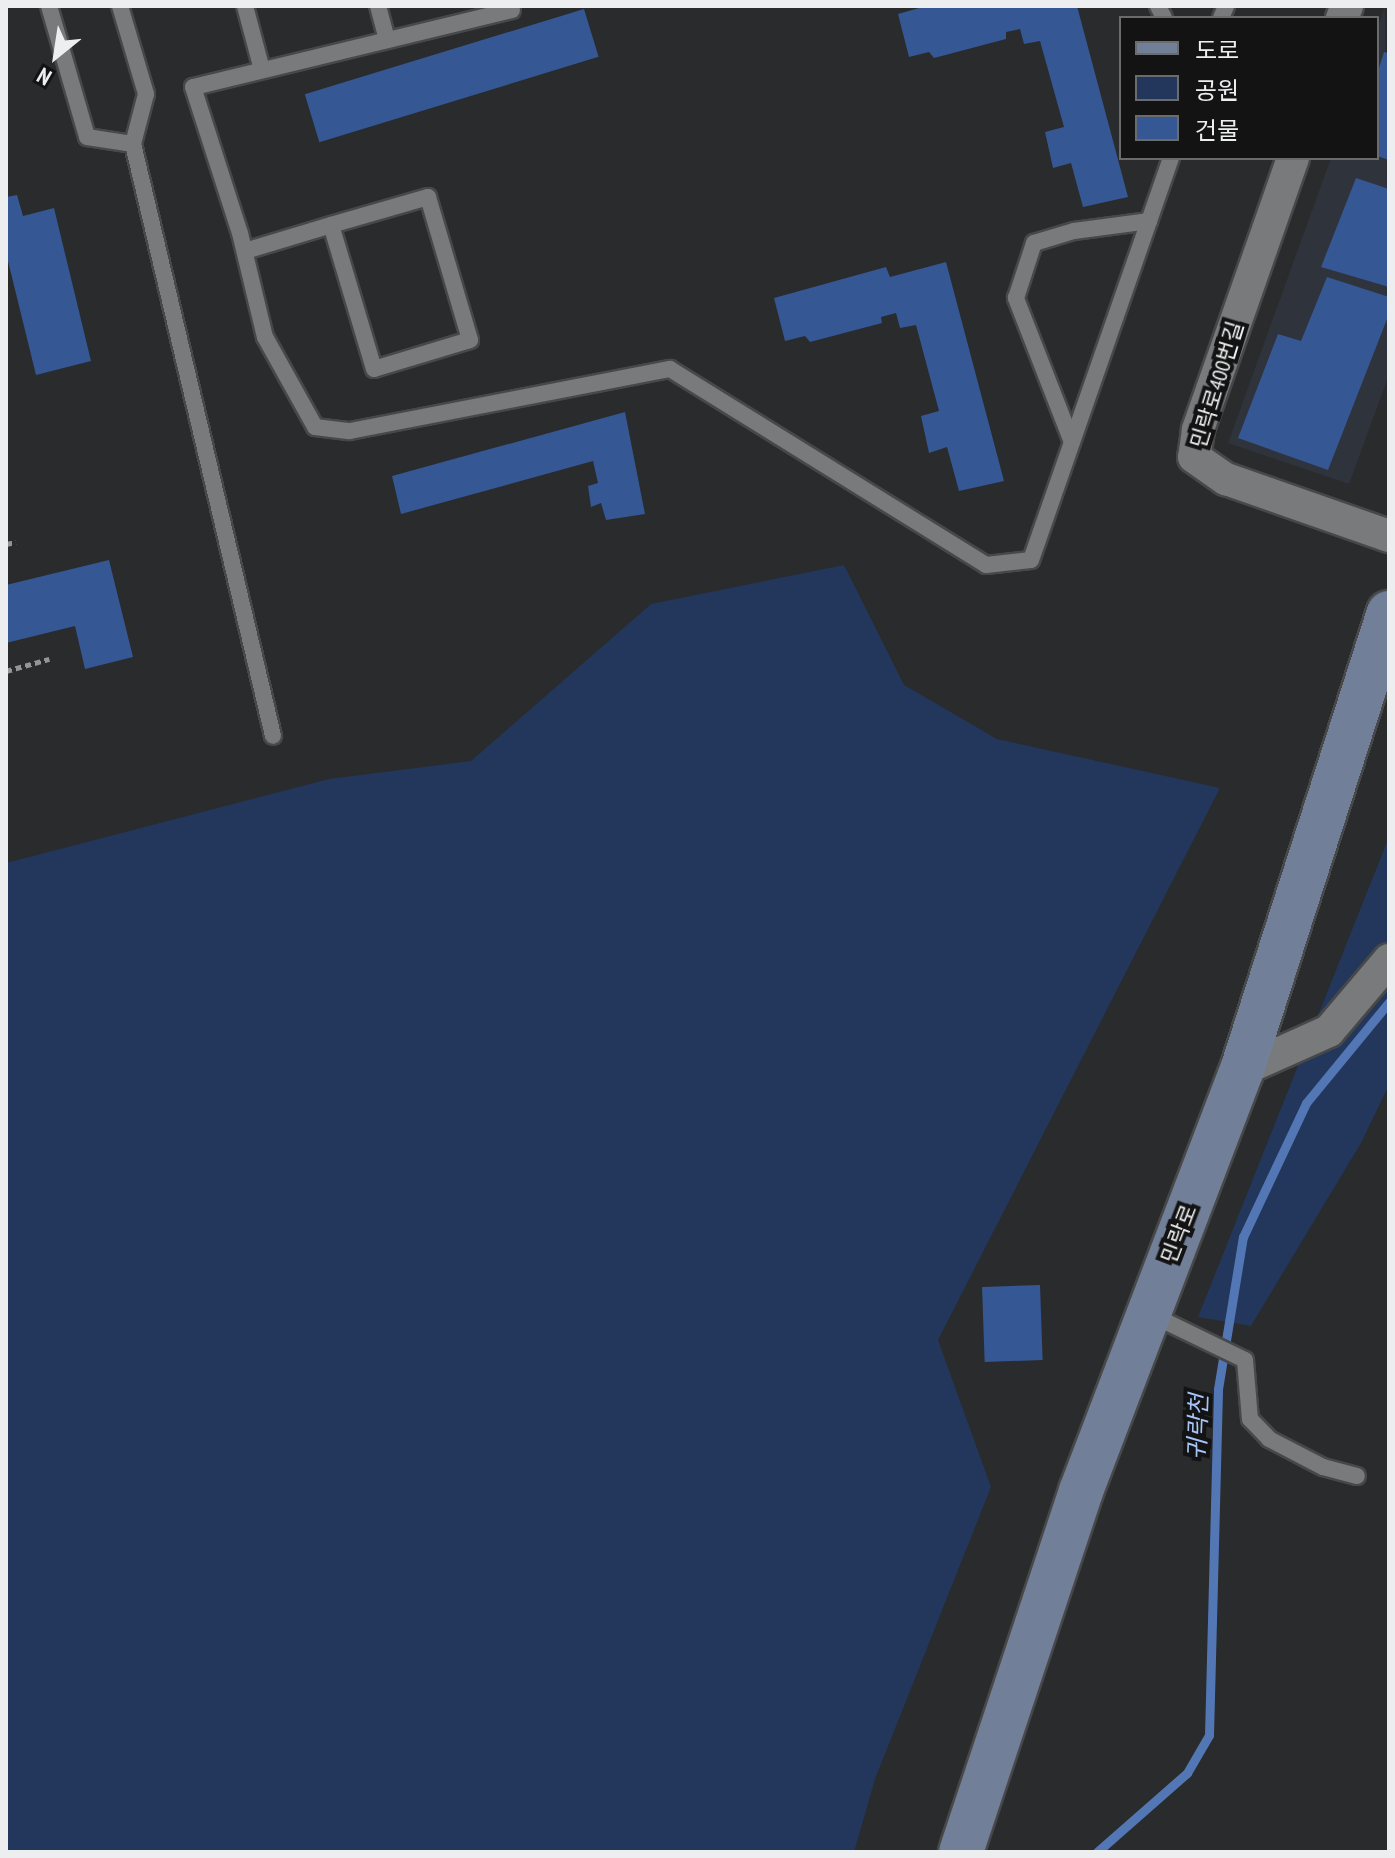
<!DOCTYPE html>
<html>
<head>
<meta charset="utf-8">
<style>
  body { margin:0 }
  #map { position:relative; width:1395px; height:1858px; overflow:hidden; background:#292b2d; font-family:"PT Sans Narrow","Noto Sans KR",sans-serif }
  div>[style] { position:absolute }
  .built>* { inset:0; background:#2f333b }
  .green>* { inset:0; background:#22375b }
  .stream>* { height:9px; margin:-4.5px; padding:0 4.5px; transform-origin:4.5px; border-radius:4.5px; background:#5377b5 }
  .building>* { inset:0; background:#355793; transform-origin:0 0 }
  .path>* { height:5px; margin-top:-2.5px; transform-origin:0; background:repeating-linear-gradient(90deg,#939596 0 6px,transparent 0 10px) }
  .roads { filter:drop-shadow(2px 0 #474849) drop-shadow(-2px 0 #474849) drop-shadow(0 2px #474849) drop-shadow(0 -2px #474849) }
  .service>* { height:16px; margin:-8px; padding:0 8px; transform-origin:8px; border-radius:8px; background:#787a7c }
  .minor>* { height:32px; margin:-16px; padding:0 16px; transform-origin:16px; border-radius:16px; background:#787a7c }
  .secondary>* { height:44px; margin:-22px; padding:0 22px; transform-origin:22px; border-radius:22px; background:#718098 }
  span { translate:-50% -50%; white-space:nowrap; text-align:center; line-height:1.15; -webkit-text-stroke:8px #131314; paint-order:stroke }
  .street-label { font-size:22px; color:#edeeef }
  .water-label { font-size:24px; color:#a6c4f8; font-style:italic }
  .frame { position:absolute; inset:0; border:8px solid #edeeef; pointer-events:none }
  .legend { position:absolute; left:1119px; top:16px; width:260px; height:144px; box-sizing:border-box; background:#131314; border:2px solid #6a6b6c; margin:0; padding:10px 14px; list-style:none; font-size:24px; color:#edeeef }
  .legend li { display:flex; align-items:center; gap:16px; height:40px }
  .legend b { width:40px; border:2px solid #6a6b6c }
  .north { position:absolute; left:16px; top:16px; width:80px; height:80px; -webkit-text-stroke:6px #131314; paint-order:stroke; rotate:210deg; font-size:22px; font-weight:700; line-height:32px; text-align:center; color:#edeeef }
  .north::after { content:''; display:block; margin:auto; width:28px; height:36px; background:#edeeef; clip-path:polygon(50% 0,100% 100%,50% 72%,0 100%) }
</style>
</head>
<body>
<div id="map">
  <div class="built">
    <div style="clip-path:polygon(1385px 6px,1389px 375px,1349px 484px,1228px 443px,1331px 158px,1377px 158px,1377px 29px)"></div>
  </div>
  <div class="green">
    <div style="clip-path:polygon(844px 565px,904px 685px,997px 739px,1220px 788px,938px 1340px,991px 1487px,875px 1779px,854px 1852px,6px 1852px,6px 863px,329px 779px,471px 761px,651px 604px)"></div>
    <div style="clip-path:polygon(1389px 837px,1389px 1085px,1361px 1143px,1251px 1326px,1198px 1317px)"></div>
  </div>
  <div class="stream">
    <div style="left:1097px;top:1852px;width:120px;rotate:-41.3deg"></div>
    <div style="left:1187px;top:1773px;width:44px;rotate:-59.9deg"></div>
    <div style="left:1209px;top:1735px;width:346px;rotate:-88.5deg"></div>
    <div style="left:1218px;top:1389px;width:154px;rotate:-80.7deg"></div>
    <div style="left:1243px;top:1237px;width:148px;rotate:-64.8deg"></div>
    <div style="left:1306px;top:1103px;width:131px;rotate:-50.6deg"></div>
  </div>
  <div class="building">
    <div style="clip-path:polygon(926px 6px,1077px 6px,1128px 197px,1083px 207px,1071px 163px,1053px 168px,1045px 132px,1064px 127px,1040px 41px,1024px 44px,1020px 29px,1006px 32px,1006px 39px,934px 58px,929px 52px,909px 57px,898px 14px)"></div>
    <div style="left:584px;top:9px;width:50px;height:292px;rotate:73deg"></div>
    <div style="clip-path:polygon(1384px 52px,1389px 53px,1389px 160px,1377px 156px,1377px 74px)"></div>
    <div style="clip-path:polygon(1356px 178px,1389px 189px,1389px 287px,1321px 267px)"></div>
    <div style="clip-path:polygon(17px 195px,23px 216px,54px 208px,91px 361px,36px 375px,6px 253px,6px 197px)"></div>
    <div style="clip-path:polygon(946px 262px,1004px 481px,959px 491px,947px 447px,929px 453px,921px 416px,939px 411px,916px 325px,900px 328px,896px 313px,881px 317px,882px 323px,810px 342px,805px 336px,785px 341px,774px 298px,886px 267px,890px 277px)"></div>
    <div style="clip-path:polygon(1327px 277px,1389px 297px,1389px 314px,1328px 470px,1238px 438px,1278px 334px,1301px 341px)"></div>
    <div style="clip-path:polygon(625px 412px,645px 514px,606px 520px,601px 503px,591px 507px,588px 486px,598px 483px,593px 461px,401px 514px,392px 476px)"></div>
    <div style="clip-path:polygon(109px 560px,133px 657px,85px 669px,75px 626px,6px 643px,6px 585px)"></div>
    <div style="left:1040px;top:1285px;width:75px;height:58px;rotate:88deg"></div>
  </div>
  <div class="path">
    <div style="left:6px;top:544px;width:10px;rotate:-11deg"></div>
    <div style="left:6px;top:671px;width:45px;rotate:-15.6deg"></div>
  </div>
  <div class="roads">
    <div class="service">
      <div style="left:49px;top:6px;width:136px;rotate:73.8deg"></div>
      <div style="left:87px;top:137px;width:47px;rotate:8.7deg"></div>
      <div style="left:120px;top:6px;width:92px;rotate:73.5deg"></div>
      <div style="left:146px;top:94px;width:52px;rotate:104.6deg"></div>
      <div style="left:133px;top:144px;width:608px;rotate:76.69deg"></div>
      <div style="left:245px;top:6px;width:66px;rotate:75.1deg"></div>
      <div style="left:378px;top:6px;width:35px;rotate:75deg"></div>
      <div style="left:1158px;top:6px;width:13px;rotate:63deg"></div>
      <div style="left:512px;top:10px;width:328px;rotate:166.4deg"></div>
      <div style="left:193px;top:87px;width:153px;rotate:72.2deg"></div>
      <div style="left:240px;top:233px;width:107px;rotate:76.5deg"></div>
      <div style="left:265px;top:337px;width:103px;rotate:60.9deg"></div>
      <div style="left:315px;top:427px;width:35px;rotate:7deg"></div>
      <div style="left:350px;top:431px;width:326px;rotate:-11deg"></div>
      <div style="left:670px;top:369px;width:372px;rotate:31.8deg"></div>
      <div style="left:986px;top:565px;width:45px;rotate:-6.3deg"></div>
      <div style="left:1031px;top:560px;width:426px;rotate:-70.8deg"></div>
      <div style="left:1221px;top:18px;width:13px;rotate:-67deg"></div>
      <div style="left:245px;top:251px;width:90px;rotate:-16.8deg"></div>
      <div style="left:331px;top:225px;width:101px;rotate:-16.1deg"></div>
      <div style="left:428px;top:197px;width:149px;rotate:73.6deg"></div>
      <div style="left:470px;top:340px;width:100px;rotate:163.2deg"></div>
      <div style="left:374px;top:369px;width:150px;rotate:-106.6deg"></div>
      <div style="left:1072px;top:442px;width:155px;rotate:-111.3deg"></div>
      <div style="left:1016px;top:298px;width:58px;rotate:-71.9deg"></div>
      <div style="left:1034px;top:243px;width:42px;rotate:-16.7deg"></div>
      <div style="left:1074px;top:231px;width:76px;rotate:-7.6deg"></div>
      <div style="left:1152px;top:1315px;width:103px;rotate:25.8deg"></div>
      <div style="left:1245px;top:1360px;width:59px;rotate:85.2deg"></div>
      <div style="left:1250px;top:1419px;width:28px;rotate:46deg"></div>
      <div style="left:1269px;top:1439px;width:61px;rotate:27.4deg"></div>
      <div style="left:1323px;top:1467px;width:35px;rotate:15deg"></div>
    </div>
    <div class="minor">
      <div style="left:1342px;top:18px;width:13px;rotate:-67deg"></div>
      <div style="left:1293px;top:158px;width:288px;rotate:109.3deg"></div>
      <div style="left:1198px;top:430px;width:27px;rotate:98deg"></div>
      <div style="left:1194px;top:457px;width:39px;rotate:35deg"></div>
      <div style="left:1226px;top:479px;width:173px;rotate:19.3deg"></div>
      <div style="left:1242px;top:1070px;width:95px;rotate:-24.1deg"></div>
      <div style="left:1329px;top:1031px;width:93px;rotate:-49.8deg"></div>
    </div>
    <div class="secondary">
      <div style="left:961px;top:1852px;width:380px;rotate:-71.6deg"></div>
      <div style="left:1081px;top:1491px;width:451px;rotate:-69.1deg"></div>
      <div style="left:1242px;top:1070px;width:480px;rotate:-72.2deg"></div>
    </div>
  </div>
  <div class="street-label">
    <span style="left:1217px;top:385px;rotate:-73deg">민락로400번길</span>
    <span style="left:1179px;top:1234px;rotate:-69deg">민락로</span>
  </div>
  <div class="water-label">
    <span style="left:1198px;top:1427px;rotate:-88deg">귀락천</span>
  </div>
  <div class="frame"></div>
  <ul class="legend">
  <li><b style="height:10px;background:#718098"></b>도로</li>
  <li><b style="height:22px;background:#22375b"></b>공원</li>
  <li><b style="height:22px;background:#355793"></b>건물</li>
  </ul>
  <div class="north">N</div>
</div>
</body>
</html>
